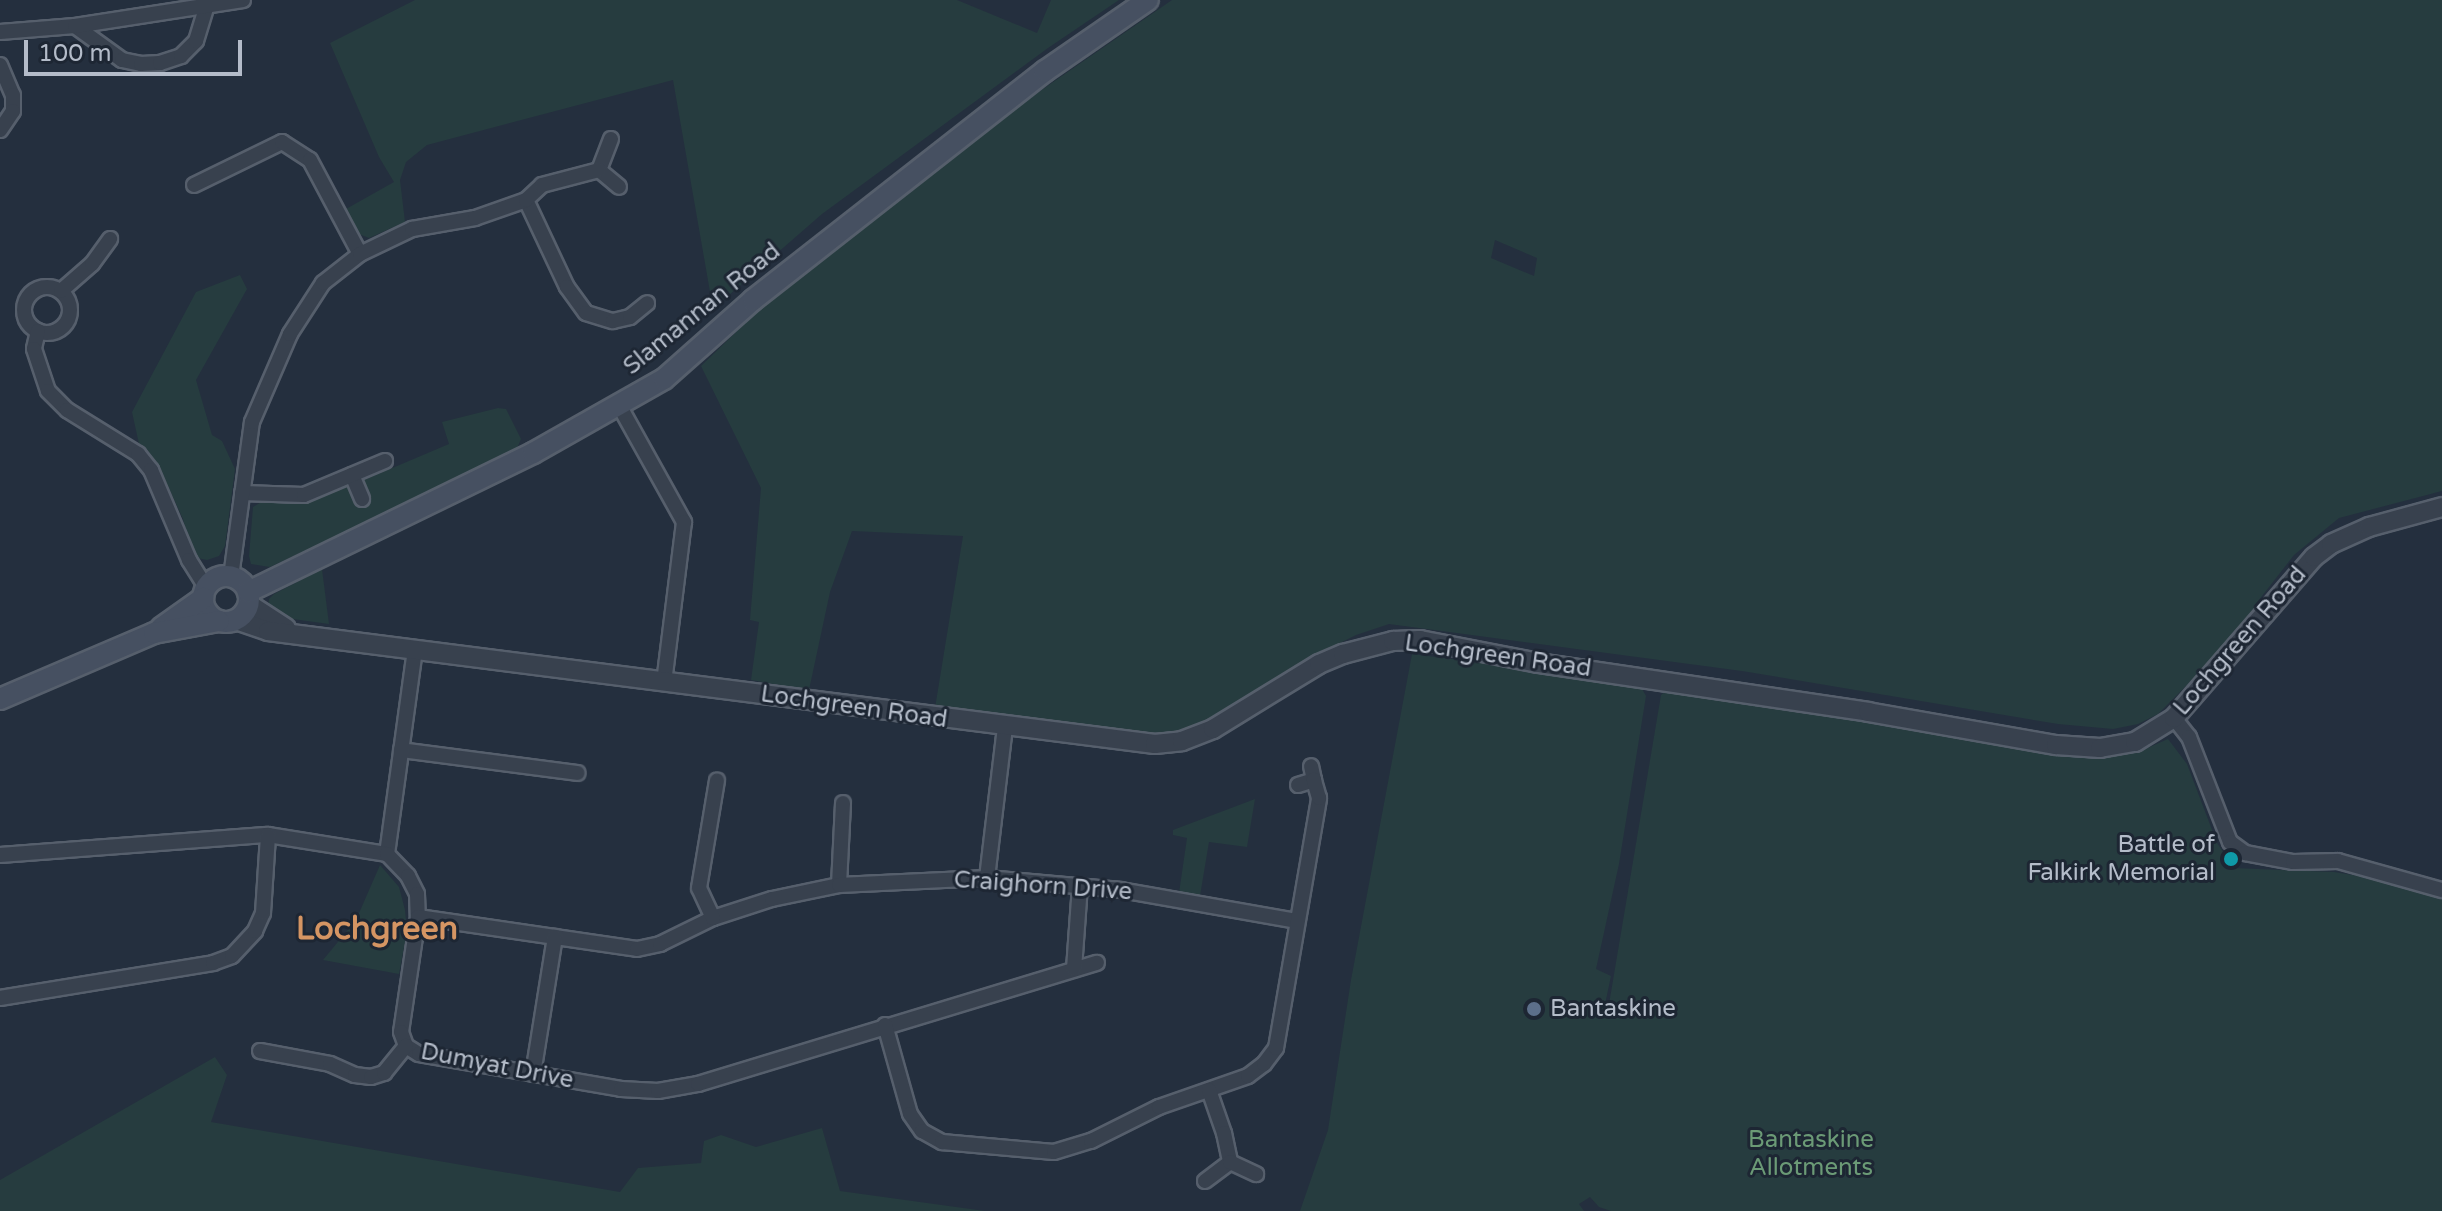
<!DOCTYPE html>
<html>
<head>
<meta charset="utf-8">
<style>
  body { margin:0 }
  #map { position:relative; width:2442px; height:1211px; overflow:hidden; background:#242f3e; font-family:"Varela Round",sans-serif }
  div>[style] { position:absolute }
  .green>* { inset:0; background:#263c3f }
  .roads { filter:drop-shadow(2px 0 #565f6c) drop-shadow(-2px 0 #565f6c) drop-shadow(0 2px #565f6c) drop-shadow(0 -2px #565f6c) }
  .minor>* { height:14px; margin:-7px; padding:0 7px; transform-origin:7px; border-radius:7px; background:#38414e }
  .minor>.ring { margin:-7px; padding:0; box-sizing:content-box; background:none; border:14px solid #38414e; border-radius:50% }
  .tertiary>* { height:18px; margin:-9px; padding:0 9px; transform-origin:9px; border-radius:9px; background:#38414e }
  .secondary>* { height:20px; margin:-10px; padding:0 10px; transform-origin:10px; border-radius:10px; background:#465061 }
  .secondary>.ring { margin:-10px; padding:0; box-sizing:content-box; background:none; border:20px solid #465061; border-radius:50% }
  .dots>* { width:22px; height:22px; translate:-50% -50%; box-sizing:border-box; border:4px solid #1d2633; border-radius:50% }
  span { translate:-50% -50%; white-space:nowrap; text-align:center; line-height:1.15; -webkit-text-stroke:6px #1d2633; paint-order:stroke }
  .street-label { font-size:24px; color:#b4bcc9 }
  .poi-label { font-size:24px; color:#b4bcc9 }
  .right { translate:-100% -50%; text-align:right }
  .left { translate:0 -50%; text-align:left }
  .park-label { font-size:24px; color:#6b9a76 }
  .district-label { font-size:32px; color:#d59563; font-weight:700 }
  .scale { position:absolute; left:24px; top:40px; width:218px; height:36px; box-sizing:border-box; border:4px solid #b4bcc9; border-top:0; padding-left:10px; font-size:24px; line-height:28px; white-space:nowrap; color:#b4bcc9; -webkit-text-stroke:6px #1d2633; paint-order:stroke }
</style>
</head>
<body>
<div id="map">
  <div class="green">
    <div style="clip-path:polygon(415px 0,957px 0,1037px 33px,1051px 0,1119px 0,1048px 48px,822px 214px,713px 309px,673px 80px,427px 145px,406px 162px,400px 180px,405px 222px,369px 238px,359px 234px,346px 209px,394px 182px,379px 157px,330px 43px)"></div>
    <div style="clip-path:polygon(evenodd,1172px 0,2442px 0,2442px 491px,2339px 518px,2294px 555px,2262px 596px,2242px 630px,2158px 714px,2138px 724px,2113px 729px,2058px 724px,1742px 671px,1389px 624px,1356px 635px,1300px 663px,1211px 724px,1176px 735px,1155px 737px,935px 708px,963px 536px,852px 531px,830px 592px,809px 690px,751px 680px,759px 622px,750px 620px,761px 488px,701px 366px,768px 301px,1030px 98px,1172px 0,1495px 240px,1537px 258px,1534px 276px,1491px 258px,1495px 240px)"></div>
    <div style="clip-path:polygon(240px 275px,247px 289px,196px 380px,212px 435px,222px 441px,235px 469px,225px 546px,219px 556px,207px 560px,193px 557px,183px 519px,161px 471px,139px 444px,132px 412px,196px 292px)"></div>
    <div style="clip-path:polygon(498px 408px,506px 409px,521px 439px,515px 453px,270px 567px,251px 564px,249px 556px,253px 507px,263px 501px,305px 504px,351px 485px,359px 502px,371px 497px,364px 480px,449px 444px,442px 422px)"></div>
    <div style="clip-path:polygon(322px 569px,329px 624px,278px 617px,268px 609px,269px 599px,274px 594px)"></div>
    <div style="clip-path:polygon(1412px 654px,1581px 675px,1641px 687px,1646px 696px,1619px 864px,1596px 969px,1611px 976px,1603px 1014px,1607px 1016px,1661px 695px,1672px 686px,2122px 753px,2143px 750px,2168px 739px,2187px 764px,2217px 843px,2234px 868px,2334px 872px,2396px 882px,2442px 895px,2442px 1211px,1611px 1211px,1599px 1207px,1590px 1197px,1579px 1204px,1584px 1211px,1300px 1211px,1328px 1130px,1351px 980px)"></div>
    <div style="clip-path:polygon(1255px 799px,1247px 847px,1209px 842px,1200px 896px,1179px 893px,1187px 838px,1173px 835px,1173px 830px)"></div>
    <div style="clip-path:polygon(380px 865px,399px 887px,405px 910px,407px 931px,399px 974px,323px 960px,356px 920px)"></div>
    <div style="clip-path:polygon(215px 1057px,227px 1075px,211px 1122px,620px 1192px,638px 1168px,701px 1163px,704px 1141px,721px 1135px,756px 1147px,822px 1128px,840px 1191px,985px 1211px,0 1211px,0 1180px)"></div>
  </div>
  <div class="roads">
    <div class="minor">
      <div style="left:75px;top:26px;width:58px;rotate:35.9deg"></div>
      <div style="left:122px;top:60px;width:19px;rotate:12deg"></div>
      <div style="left:141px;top:64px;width:19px;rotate:-3deg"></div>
      <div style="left:160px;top:63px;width:22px;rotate:-18deg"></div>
      <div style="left:181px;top:56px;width:21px;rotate:-45deg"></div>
      <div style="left:196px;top:41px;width:34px;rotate:-73deg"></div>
      <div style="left:0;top:32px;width:75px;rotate:-4.6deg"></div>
      <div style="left:75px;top:26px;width:170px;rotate:-8.8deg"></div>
      <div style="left:0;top:65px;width:33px;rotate:67deg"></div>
      <div style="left:13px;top:95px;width:16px;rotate:90deg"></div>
      <div style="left:13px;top:111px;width:23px;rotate:124deg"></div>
      <div style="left:611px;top:139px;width:33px;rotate:111deg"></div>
      <div style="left:599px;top:170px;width:26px;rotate:40deg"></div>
      <div style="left:194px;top:185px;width:98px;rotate:-26deg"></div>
      <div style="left:282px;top:142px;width:33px;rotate:33deg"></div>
      <div style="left:310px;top:160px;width:106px;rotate:62deg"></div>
      <div style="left:526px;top:200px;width:96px;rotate:64.8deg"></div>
      <div style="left:567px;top:287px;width:32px;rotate:54deg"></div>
      <div style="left:586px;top:313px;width:28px;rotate:17deg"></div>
      <div style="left:613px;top:321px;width:17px;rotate:-13deg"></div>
      <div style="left:630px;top:317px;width:22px;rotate:-39deg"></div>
      <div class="ring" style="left:24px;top:287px;width:32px;height:32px"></div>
      <div style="left:61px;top:291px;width:41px;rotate:-41.1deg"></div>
      <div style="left:92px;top:264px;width:31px;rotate:-54deg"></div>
      <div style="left:38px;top:331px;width:18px;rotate:103deg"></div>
      <div style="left:34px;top:349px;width:44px;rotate:71.6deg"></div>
      <div style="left:48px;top:391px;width:27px;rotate:45deg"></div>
      <div style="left:67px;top:410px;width:84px;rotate:31.8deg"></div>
      <div style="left:138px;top:454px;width:21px;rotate:51deg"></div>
      <div style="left:151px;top:470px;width:98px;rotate:67.1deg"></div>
      <div style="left:189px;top:560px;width:32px;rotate:58deg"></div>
      <div style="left:620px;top:407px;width:132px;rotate:60.9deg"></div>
      <div style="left:684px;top:522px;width:161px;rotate:97.1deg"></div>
      <div style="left:352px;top:475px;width:26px;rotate:67deg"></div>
      <div style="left:242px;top:493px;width:62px;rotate:1.8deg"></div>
      <div style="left:304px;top:495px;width:88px;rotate:-22.8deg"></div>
      <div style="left:231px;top:577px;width:156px;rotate:-82.3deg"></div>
      <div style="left:252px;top:422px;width:96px;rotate:-66.6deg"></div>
      <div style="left:290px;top:334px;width:61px;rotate:-57.1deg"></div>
      <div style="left:323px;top:283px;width:47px;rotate:-38.1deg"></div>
      <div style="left:360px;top:254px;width:58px;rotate:-25.7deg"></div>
      <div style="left:412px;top:229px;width:64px;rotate:-9.9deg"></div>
      <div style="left:475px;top:218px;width:54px;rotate:-19.4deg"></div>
      <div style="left:526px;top:200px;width:22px;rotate:-43deg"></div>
      <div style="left:542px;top:185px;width:59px;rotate:-14.7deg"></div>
      <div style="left:2174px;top:718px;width:24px;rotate:52deg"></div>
      <div style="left:2189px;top:737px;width:113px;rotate:68.7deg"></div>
      <div style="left:2230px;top:842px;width:19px;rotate:36deg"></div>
      <div style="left:2245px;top:853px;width:49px;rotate:10.6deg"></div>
      <div style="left:2293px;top:862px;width:45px;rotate:-1.3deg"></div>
      <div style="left:2338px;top:861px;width:108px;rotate:15.6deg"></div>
      <div style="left:401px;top:750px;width:178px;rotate:7.4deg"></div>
      <div style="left:1298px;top:785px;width:17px;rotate:-17deg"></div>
      <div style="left:1314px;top:780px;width:14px;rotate:-102deg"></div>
      <div style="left:387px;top:854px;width:207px;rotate:-82.2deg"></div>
      <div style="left:0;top:855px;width:269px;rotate:-4.3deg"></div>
      <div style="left:268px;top:835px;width:121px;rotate:9.1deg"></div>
      <div style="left:387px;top:854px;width:30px;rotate:46deg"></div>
      <div style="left:408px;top:876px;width:20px;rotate:63deg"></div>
      <div style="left:417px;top:894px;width:23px;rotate:88deg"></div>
      <div style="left:418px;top:917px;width:116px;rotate:98.4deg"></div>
      <div style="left:401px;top:1032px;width:15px;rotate:70deg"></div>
      <div style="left:406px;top:1046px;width:15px;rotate:32deg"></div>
      <div style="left:419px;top:1054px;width:205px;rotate:9.8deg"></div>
      <div style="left:621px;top:1089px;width:37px;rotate:3deg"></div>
      <div style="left:658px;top:1091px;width:41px;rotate:-9.9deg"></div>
      <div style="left:698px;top:1084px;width:417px;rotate:-16.9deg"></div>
      <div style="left:987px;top:878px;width:152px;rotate:-83.2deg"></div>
      <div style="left:839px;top:885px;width:82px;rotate:-87.2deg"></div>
      <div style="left:418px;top:917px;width:221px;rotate:8.3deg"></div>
      <div style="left:637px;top:949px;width:24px;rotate:-12deg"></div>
      <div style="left:660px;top:944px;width:59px;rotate:-26.1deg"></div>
      <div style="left:713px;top:918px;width:62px;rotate:-17.9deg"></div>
      <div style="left:772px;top:899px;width:68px;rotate:-11.8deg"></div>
      <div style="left:839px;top:885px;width:148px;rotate:-2.7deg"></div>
      <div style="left:987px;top:878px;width:135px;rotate:5.1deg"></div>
      <div style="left:1121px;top:890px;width:178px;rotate:10deg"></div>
      <div style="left:713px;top:918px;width:33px;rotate:-115deg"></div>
      <div style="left:699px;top:888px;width:109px;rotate:-80.5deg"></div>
      <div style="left:1074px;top:969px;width:84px;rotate:-85.9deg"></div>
      <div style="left:0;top:998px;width:216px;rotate:-9.3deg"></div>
      <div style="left:213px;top:963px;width:20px;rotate:-20deg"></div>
      <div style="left:232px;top:956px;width:34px;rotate:-47deg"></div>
      <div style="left:255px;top:931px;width:20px;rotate:-66deg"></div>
      <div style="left:263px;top:913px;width:78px;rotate:-86.3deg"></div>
      <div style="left:885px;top:1025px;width:92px;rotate:74.3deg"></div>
      <div style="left:910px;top:1114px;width:21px;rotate:55deg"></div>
      <div style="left:922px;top:1131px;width:23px;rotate:29deg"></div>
      <div style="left:942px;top:1142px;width:112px;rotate:5.1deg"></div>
      <div style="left:1054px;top:1152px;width:39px;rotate:-17deg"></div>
      <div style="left:1091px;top:1141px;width:76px;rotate:-26.6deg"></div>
      <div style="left:1159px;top:1107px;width:94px;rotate:-19.2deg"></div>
      <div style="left:1248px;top:1076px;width:20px;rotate:-37deg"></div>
      <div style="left:1264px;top:1064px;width:20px;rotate:-53deg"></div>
      <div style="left:1276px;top:1048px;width:254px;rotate:-80.2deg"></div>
      <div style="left:1319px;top:798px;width:19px;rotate:-106deg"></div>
      <div style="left:260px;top:1051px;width:71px;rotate:10.5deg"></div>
      <div style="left:330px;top:1064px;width:27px;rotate:24deg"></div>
      <div style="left:355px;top:1075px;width:16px;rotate:7deg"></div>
      <div style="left:371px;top:1077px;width:14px;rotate:-17deg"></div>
      <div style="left:384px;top:1073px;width:35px;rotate:-51deg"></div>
      <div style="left:533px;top:1074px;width:139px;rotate:-80.9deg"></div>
      <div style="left:1209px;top:1090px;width:46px;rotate:70.8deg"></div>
      <div style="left:1224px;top:1133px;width:30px;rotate:78deg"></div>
      <div style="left:1205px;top:1181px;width:31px;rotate:-37deg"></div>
      <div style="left:1230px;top:1162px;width:29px;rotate:25deg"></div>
    </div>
    <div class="tertiary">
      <div style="left:249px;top:604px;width:44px;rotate:33deg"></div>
      <div style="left:236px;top:620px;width:34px;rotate:19deg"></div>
      <div style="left:268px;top:631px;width:894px;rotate:7.26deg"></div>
      <div style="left:1155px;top:744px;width:27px;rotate:-6deg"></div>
      <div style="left:1182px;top:741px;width:33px;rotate:-21deg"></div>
      <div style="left:1213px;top:729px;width:124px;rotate:-31.5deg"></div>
      <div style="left:1319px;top:664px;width:26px;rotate:-23deg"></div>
      <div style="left:1343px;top:654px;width:52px;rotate:-14.6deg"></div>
      <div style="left:1393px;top:641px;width:27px;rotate:-2deg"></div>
      <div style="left:1420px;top:640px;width:120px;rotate:11deg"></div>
      <div style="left:1538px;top:663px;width:334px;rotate:8.4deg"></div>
      <div style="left:1868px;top:712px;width:191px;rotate:10deg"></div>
      <div style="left:2056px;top:745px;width:44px;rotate:3.9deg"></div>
      <div style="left:2100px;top:748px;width:36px;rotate:-10deg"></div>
      <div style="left:2135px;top:742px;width:46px;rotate:-31.6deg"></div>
      <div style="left:2174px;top:718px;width:213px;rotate:-49deg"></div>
      <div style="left:2314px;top:557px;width:21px;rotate:-37deg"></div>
      <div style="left:2331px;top:544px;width:42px;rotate:-24.1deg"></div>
      <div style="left:2369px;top:527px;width:76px;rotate:-15.3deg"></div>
    </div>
    <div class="secondary">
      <div class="ring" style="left:203px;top:576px;width:26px;height:26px"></div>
      <div style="left:248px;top:592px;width:317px;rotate:-26deg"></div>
      <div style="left:533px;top:453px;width:150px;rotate:-29.5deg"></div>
      <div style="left:664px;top:379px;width:119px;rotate:-41.6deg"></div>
      <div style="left:753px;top:300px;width:371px;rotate:-38.1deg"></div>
      <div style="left:1045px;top:71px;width:125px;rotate:-34.6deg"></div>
      <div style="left:161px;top:628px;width:52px;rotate:-35.5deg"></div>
      <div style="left:0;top:699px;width:168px;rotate:-23.2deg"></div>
      <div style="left:154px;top:633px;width:66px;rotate:-10.5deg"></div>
    </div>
  </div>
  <div class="dots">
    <div style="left:2231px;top:859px;background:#0f9aa8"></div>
    <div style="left:1534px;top:1009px;background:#5c6f8a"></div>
  </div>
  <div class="street-label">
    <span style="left:702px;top:309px;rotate:-39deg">Slamannan Road</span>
    <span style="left:2240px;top:641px;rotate:-49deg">Lochgreen Road</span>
    <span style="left:1498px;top:656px;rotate:8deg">Lochgreen Road</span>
    <span style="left:854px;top:707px;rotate:8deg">Lochgreen Road</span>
    <span style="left:1043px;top:886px;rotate:4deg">Craighorn Drive</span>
    <span style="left:497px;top:1066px;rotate:11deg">Dumyat Drive</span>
  </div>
  <div class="poi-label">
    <span class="right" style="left:2215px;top:859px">Battle of<br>Falkirk Memorial</span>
    <span class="left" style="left:1550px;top:1009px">Bantaskine</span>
  </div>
  <div class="park-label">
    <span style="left:1811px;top:1154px">Bantaskine<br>Allotments</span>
  </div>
  <div class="district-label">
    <span style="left:377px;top:929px">Lochgreen</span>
  </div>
  <div class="scale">100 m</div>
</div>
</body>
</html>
